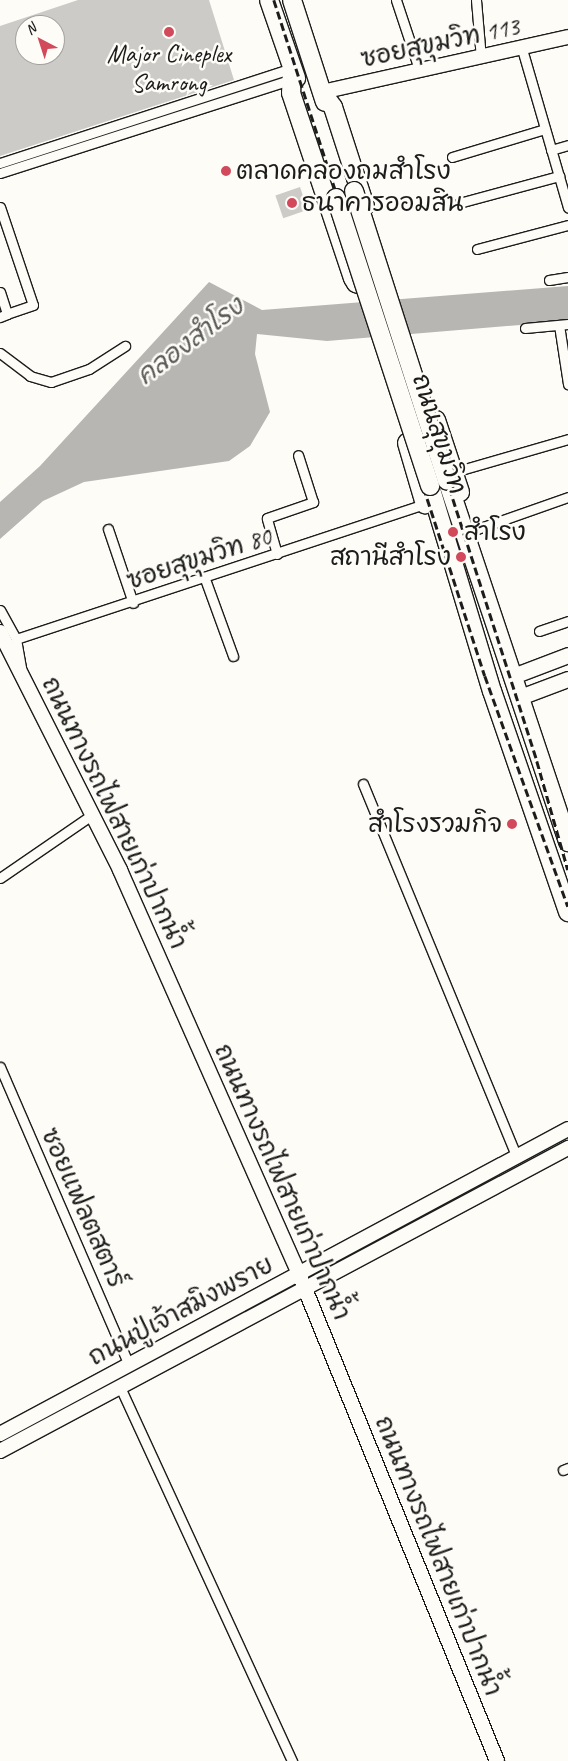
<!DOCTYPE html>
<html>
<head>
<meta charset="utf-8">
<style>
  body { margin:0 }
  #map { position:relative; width:568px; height:1761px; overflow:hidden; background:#fdfcf7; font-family:Caveat,"Playpen Sans Thai",sans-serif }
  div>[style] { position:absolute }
  .water>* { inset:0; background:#b7b6b2 }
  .building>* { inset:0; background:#cccbc8; transform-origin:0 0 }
  .roads { filter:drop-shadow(1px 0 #1c1c1c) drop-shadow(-1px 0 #1c1c1c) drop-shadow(0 1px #1c1c1c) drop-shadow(0 -1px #1c1c1c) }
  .street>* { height:9px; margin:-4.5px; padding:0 4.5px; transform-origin:4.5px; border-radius:4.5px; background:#fdfcf7 }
  .secondary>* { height:14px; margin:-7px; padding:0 7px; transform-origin:7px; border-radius:7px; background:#fdfcf7 }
  .primary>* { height:15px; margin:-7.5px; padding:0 7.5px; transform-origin:7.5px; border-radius:7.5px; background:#fdfcf7 }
  .highway>* { height:18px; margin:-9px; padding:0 9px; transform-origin:9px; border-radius:9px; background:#fdfcf7 }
  .rail>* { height:2.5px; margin-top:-1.25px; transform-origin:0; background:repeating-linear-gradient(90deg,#1c1c1c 0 8px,transparent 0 12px) }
  .bridges { filter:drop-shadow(1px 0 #1c1c1c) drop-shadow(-1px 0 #1c1c1c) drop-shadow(0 1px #1c1c1c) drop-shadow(0 -1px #1c1c1c) }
  .highway-bridge>* { height:18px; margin:-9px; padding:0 9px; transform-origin:9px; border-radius:9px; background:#fdfcf7 }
  .dots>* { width:14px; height:14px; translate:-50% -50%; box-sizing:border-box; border:2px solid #fdfcf7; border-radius:50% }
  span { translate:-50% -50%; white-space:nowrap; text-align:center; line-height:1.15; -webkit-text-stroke:5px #fdfcf7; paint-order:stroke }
  .street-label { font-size:25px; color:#1c1c1c }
  .poi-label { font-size:25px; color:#1c1c1c }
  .left { translate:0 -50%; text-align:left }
  .right { translate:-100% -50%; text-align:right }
  .water-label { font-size:26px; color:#5a5a58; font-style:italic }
  .north { position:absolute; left:15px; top:15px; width:50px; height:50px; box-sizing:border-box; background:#fdfcf7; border:1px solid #a3a29f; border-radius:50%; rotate:320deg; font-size:14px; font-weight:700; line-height:20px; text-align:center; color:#1c1c1c }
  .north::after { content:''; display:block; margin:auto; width:18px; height:22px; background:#d1495b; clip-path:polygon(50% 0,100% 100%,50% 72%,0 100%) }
</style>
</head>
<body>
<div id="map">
  <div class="water">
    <div style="clip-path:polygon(209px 282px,262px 310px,568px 286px,568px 321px,327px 341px,257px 334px,255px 354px,270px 412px,250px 446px,229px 461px,84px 482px,43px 501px,0 539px,0 502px,40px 466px)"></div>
  </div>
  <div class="building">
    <div style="clip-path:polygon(evenodd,78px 0,209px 0,234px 80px,0 156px,0 26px,78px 0,25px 25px,55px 25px,55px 55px,25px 55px,25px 25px)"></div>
    <div style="left:300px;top:187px;width:24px;height:26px;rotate:71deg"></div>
  </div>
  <div class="roads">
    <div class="street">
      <div style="left:396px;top:0;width:73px;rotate:71.6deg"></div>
      <div style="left:476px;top:0;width:58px;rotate:85.1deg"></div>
      <div style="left:522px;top:49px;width:165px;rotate:73.8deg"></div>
      <div style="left:551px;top:150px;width:18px;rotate:-16deg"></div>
      <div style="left:452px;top:157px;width:97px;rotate:-16.8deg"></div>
      <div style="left:0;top:163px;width:307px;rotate:-18deg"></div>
      <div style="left:0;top:173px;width:307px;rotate:-17.8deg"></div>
      <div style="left:459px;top:203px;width:104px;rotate:-15.1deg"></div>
      <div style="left:0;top:207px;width:103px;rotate:71.4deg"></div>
      <div style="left:33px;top:305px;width:28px;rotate:161deg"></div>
      <div style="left:477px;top:249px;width:94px;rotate:-14.8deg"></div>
      <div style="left:549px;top:280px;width:19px;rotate:-9deg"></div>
      <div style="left:0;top:292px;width:23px;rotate:72deg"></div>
      <div style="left:7px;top:314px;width:8px;rotate:157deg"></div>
      <div style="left:559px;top:325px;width:60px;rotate:81.3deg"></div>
      <div style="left:525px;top:328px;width:43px;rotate:-5.3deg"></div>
      <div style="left:0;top:353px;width:38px;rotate:37deg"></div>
      <div style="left:30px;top:376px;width:22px;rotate:16deg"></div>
      <div style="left:51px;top:382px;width:40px;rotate:-18.9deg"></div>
      <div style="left:89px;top:369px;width:43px;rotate:-32.6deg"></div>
      <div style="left:454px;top:472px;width:119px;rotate:-16.1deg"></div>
      <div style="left:108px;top:529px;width:78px;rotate:71.3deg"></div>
      <div style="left:463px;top:534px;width:111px;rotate:-19.4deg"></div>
      <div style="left:277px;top:554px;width:37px;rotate:-106deg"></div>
      <div style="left:267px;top:518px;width:49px;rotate:-19.2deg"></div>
      <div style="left:313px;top:502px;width:49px;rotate:-107.7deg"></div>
      <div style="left:205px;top:579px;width:82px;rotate:70deg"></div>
      <div style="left:0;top:610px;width:33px;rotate:61deg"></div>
      <div style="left:16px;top:639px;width:431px;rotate:-18.3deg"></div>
      <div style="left:539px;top:631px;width:31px;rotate:-19deg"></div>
      <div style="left:16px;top:639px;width:29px;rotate:80deg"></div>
      <div style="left:363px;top:784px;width:404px;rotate:67.6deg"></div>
      <div style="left:0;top:878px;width:113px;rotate:-34.5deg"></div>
      <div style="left:0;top:1067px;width:325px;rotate:66.6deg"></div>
      <div style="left:120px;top:1387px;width:412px;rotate:65.3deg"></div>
      <div style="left:563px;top:1470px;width:5px;rotate:-22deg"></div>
    </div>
    <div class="secondary">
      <div style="left:322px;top:92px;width:252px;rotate:-12.6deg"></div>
      <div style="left:0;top:632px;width:267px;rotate:63.2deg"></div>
      <div style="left:120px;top:870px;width:442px;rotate:66.1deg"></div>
      <div style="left:299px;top:1274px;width:526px;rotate:67.87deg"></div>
      <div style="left:0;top:1434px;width:645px;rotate:-28.23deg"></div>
      <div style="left:0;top:1451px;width:644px;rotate:-28.08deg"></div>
    </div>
    <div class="primary">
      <div style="left:513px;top:676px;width:59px;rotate:-20.9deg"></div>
      <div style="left:520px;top:697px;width:51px;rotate:-20.6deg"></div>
    </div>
    <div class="highway">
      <div style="left:269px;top:0;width:83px;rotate:70.9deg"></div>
      <div style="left:292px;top:0;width:107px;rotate:72.1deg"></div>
      <div style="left:292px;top:68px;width:25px;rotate:92deg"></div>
      <div style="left:291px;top:93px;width:195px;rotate:71.5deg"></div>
      <div style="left:353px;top:278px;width:6px;rotate:59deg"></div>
      <div style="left:356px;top:283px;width:18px;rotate:19deg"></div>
      <div style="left:322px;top:92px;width:19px;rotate:54deg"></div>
      <div style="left:333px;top:107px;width:104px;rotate:72.1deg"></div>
      <div style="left:436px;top:420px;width:76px;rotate:71.6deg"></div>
      <div style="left:407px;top:443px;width:64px;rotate:73.6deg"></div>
      <div style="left:447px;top:480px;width:382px;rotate:71.5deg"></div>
      <div style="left:430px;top:486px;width:214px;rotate:73.2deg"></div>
      <div style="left:492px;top:691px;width:234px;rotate:71deg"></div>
    </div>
  </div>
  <div class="rail">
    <div style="left:274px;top:0;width:222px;rotate:72.1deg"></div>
    <div style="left:342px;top:211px;width:192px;rotate:74.3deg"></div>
    <div style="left:394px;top:396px;width:294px;rotate:72deg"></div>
    <div style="left:485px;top:676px;width:245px;rotate:70.2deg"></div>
    <div style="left:355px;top:228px;width:180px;rotate:68.8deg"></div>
    <div style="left:420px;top:396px;width:383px;rotate:72.2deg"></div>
    <div style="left:537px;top:761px;width:113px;rotate:74.1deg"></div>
  </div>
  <div class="bridges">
    <div class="highway-bridge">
      <div style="left:354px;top:191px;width:304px;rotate:72.2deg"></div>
      <div style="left:336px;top:198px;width:303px;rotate:71.9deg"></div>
    </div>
  </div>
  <div class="dots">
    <div style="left:169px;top:32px;background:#d1495b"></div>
    <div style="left:226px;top:171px;background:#d1495b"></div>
    <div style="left:292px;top:203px;background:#d1495b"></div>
    <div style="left:453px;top:532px;background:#d1495b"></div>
    <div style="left:461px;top:557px;background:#d1495b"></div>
    <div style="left:512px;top:824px;background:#d1495b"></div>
  </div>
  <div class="street-label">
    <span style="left:440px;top:43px;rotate:-12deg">ซอยสุขุมวิท 113</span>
    <span style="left:439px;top:434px;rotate:72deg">ถนนสุขุมวิท</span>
    <span style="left:199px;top:559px;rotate:-18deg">ซอยสุขุมวิท 80</span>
    <span style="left:114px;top:813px;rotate:64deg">ถนนทางรถไฟสายเก่าปากน้ำ</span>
    <span style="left:282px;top:1182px;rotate:66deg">ถนนทางรถไฟสายเก่าปากน้ำ</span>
    <span style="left:83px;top:1208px;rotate:66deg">ซอยแฟลตสตาร์</span>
    <span style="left:181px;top:1311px;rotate:-28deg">ถนนปู่เจ้าสมิงพราย</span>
    <span style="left:438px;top:1556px;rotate:68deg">ถนนทางรถไฟสายเก่าปากน้ำ</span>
  </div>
  <div class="poi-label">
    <span style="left:169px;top:69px">Major Cineplex<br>Samrong</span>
    <span class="left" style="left:236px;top:171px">ตลาดคลองถมสำโรง</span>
    <span class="left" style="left:302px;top:203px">ธนาคารออมสิน</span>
    <span class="left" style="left:464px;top:532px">สำโรง</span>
    <span class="right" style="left:451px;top:557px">สถานีสำโรง</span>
    <span class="right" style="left:502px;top:824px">สำโรงรวมกิจ</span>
  </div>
  <div class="water-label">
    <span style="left:190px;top:341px;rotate:-37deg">คลองสำโรง</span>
  </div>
  <div class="north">N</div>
</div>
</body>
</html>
